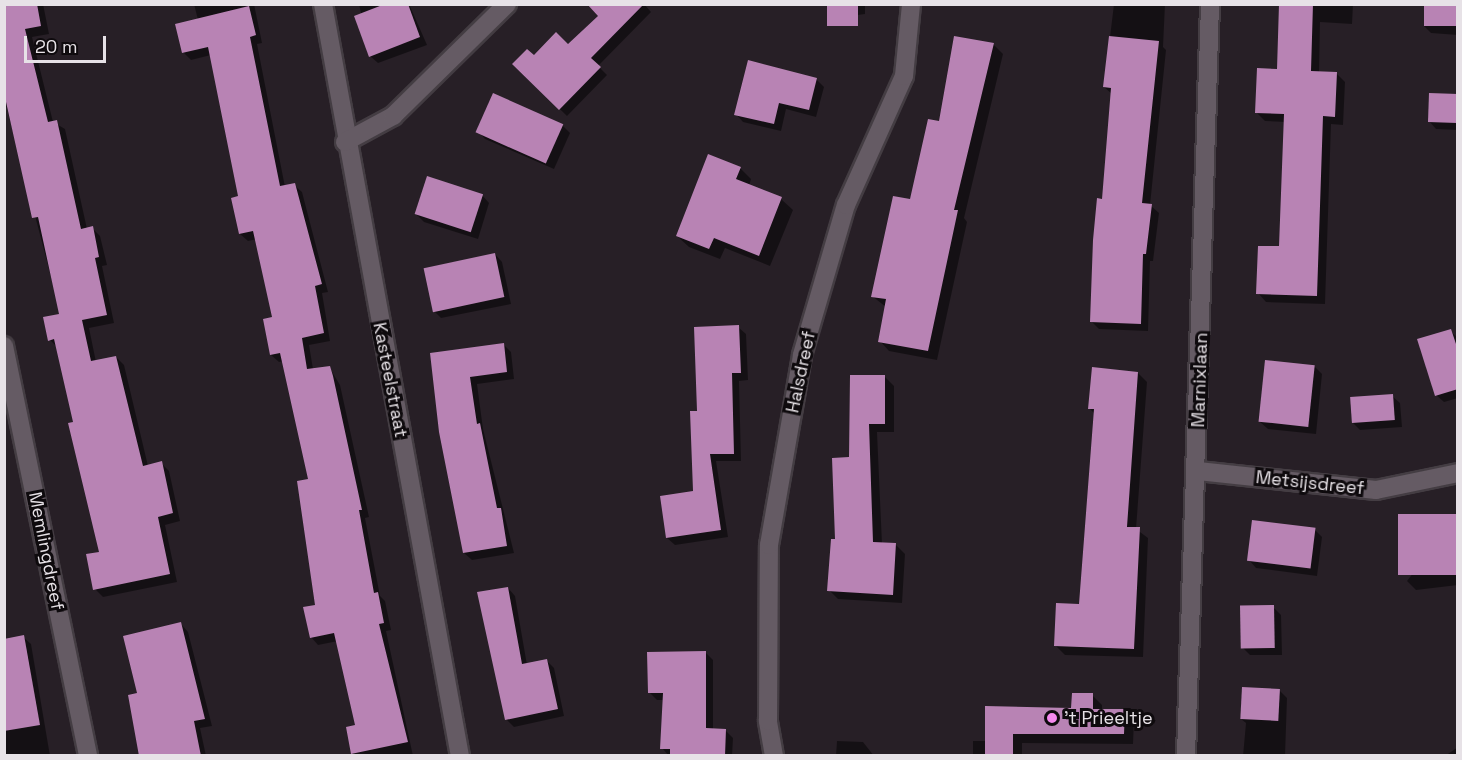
<!DOCTYPE html>
<html>
<head>
<meta charset="utf-8">
<style>
  body { margin:0 }
  #map { position:relative; width:1462px; height:760px; overflow:hidden; background:#271f26; font-family:"Space Grotesk",sans-serif }
  div>[style] { position:absolute }
  .shadow>* { inset:0; background:#0007 }
  .building>* { inset:0; background:#b883b4; transform-origin:0 0 }
  .roads { filter:drop-shadow(2px 0 #443d43) drop-shadow(-2px 0 #443d43) drop-shadow(0 2px #443d43) drop-shadow(0 -2px #443d43) }
  .minor>* { height:18px; margin:-9px; padding:0 9px; transform-origin:9px; border-radius:9px; background:#655b64 }
  .dots>* { width:16px; height:16px; translate:-50% -50%; box-sizing:border-box; border:3px solid #0e0a0d; border-radius:50% }
  span { translate:-50% -50%; white-space:nowrap; text-align:center; line-height:1.15; -webkit-text-stroke:6px #0e0a0d; paint-order:stroke }
  .street-label { font-size:18px; color:#e7e2e7 }
  .poi-label { font-size:18px; color:#e7e2e7 }
  .left { translate:0 -50%; text-align:left }
  .frame { position:absolute; inset:0; border:6px solid #e7e2e7; pointer-events:none }
  .scale { position:absolute; left:24px; top:36px; width:82px; height:27px; box-sizing:border-box; border:3px solid #e7e2e7; border-top:0; padding-left:8px; font-size:18px; line-height:21px; white-space:nowrap; color:#e7e2e7; -webkit-text-stroke:4px #0e0a0d; paint-order:stroke }
</style>
</head>
<body>
<div id="map">
  <div class="shadow">
    <div style="clip-path:polygon(4px 4px,43px 4px,49px 34px,32px 37px,53px 122px,65px 129px,87px 229px,92px 228px,100px 236px,107px 265px,102px 266px,114px 323px,89px 328px,96px 362px,116px 357px,124px 365px,148px 466px,161px 463px,169px 471px,180px 521px,165px 525px,177px 582px,103px 597px,95px 589px,101px 553px,58px 348px,50px 340px,61px 315px,4px 97px)"></div>
    <div style="clip-path:polygon(194px 4px,254px 4px,262px 43px,257px 44px,285px 187px,294px 185px,302px 192px,328px 292px,322px 293px,330px 341px,309px 345px,313px 369px,329px 367px,340px 385px,369px 517px,365px 518px,380px 596px,385px 601px,391px 630px,386px 631px,413px 756px,353px 756px,348px 728px,357px 726px,338px 641px,318px 645px,311px 637px,317px 606px,310px 480px,284px 361px,279px 362px,271px 355px,274px 319px,257px 239px,248px 241px,240px 234px,240px 197px,211px 55px,191px 60px,183px 52px,198px 20px)"></div>
    <div style="clip-path:polygon(359px 4px,409px 4px,427px 45px,378px 63px,370px 56px)"></div>
    <div style="clip-path:polygon(589px 4px,644px 4px,651px 12px,598px 66px,607px 75px,567px 116px,514px 64px,568px 46px,601px 16px)"></div>
    <div style="clip-path:polygon(829px 4px,865px 4px,865px 14px,836px 18px)"></div>
    <div style="clip-path:polygon(1114px 4px,1165px 4px,1163px 47px,1166px 50px,1150px 205px,1159px 213px,1153px 261px,1150px 261px,1148px 331px,1099px 329px,1092px 322px,1112px 94px,1104px 87px)"></div>
    <div style="clip-path:polygon(1281px 4px,1353px 4px,1352px 24px,1320px 22px,1319px 73px,1337px 74px,1345px 82px,1343px 125px,1331px 124px,1325px 304px,1266px 302px,1258px 293px,1280px 248px,1286px 122px,1265px 121px,1256px 112px,1278px 71px)"></div>
    <div style="clip-path:polygon(1458px 4px,1458px 35px,1431px 33px,1424px 26px)"></div>
    <div style="clip-path:polygon(993px 44px,1003px 54px,964px 218px,967px 222px,937px 360px,889px 351px,880px 341px,886px 307px,872px 296px,940px 123px)"></div>
    <div style="clip-path:polygon(816px 79px,824px 87px,816px 117px,786px 109px,781px 131px,743px 122px,736px 114px)"></div>
    <div style="clip-path:polygon(1458px 94px,1458px 130px,1436px 129px,1429px 121px)"></div>
    <div style="clip-path:polygon(562px 125px,570px 133px,554px 169px,485px 139px,478px 131px)"></div>
    <div style="clip-path:polygon(740px 168px,751px 179px,749px 186px,781px 199px,793px 210px,770px 266px,725px 248px,720px 259px,689px 247px,677px 236px)"></div>
    <div style="clip-path:polygon(482px 195px,489px 203px,478px 239px,424px 222px,416px 214px)"></div>
    <div style="clip-path:polygon(495px 254px,502px 262px,511px 304px,441px 318px,434px 311px,425px 268px)"></div>
    <div style="clip-path:polygon(738px 327px,746px 334px,748px 380px,739px 381px,741px 461px,716px 461px,728px 537px,675px 545px,667px 538px,694px 492px,699px 412px)"></div>
    <div style="clip-path:polygon(1450px 331px,1458px 338px,1458px 398px,1444px 402px,1436px 395px)"></div>
    <div style="clip-path:polygon(503px 344px,511px 352px,514px 379px,477px 384px,483px 429px,514px 553px,472px 560px,464px 553px,431px 354px)"></div>
    <div style="clip-path:polygon(1314px 366px,1322px 374px,1316px 434px,1268px 429px,1260px 422px)"></div>
    <div style="clip-path:polygon(1138px 373px,1147px 382px,1136px 529px,1148px 538px,1143px 657px,1065px 655px,1056px 646px,1080px 606px,1095px 414px,1089px 408px)"></div>
    <div style="clip-path:polygon(885px 377px,894px 386px,894px 432px,877px 432px,882px 544px,895px 544px,905px 554px,902px 603px,838px 599px,829px 590px,851px 459px)"></div>
    <div style="clip-path:polygon(1392px 396px,1400px 403px,1402px 427px,1360px 430px,1353px 423px)"></div>
    <div style="clip-path:polygon(1458px 515px,1458px 585px,1416px 590px,1407px 581px)"></div>
    <div style="clip-path:polygon(1314px 529px,1322px 537px,1317px 576px,1256px 568px,1249px 560px)"></div>
    <div style="clip-path:polygon(508px 588px,515px 596px,527px 665px,546px 660px,554px 668px,564px 716px,514px 727px,507px 720px,479px 594px)"></div>
    <div style="clip-path:polygon(1273px 607px,1281px 615px,1282px 655px,1250px 655px,1242px 647px)"></div>
    <div style="clip-path:polygon(181px 624px,188px 632px,212px 726px,200px 728px,206px 756px,140px 756px,138px 694px)"></div>
    <div style="clip-path:polygon(23px 637px,31px 644px,50px 756px,4px 756px,4px 641px)"></div>
    <div style="clip-path:polygon(705px 652px,713px 660px,713px 730px,726px 731px,733px 738px,732px 756px,669px 756px,662px 748px,664px 700px,657px 700px,649px 692px)"></div>
    <div style="clip-path:polygon(1280px 691px,1287px 698px,1285px 756px,1243px 756px,1246px 723px,1241px 719px)"></div>
    <div style="clip-path:polygon(1092px 695px,1102px 705px,1102px 711px,1124px 710px,1134px 720px,1133px 744px,1022px 743px,1022px 756px,973px 756px,973px 741px,986px 741px,1073px 710px)"></div>
    <div style="clip-path:polygon(837px 741px,863px 742px,874px 756px,836px 756px)"></div>
    <div style="clip-path:polygon(1458px 747px,1458px 756px,1445px 756px)"></div>
  </div>
  <div class="building">
    <div style="clip-path:polygon(4px 4px,37px 4px,41px 26px,25px 29px,48px 122px,57px 120px,81px 229px,93px 226px,99px 257px,95px 258px,107px 315px,82px 320px,91px 361px,116px 356px,143px 466px,162px 461px,173px 513px,158px 517px,170px 574px,93px 590px,86px 554px,99px 552px,68px 423px,73px 422px,54px 339px,48px 341px,43px 317px,59px 314px,38px 217px,32px 218px,4px 93px)"></div>
    <div style="clip-path:polygon(385px 4px,408px 4px,420px 37px,369px 57px,354px 16px)"></div>
    <div style="clip-path:polygon(587px 4px,644px 4px,591px 58px,601px 67px,559px 110px,512px 64px,527px 49px,534px 55px,556px 32px,568px 44px,598px 16px)"></div>
    <div style="left:827px;top:4px;width:31px;height:22px"></div>
    <div style="clip-path:polygon(1279px 4px,1313px 4px,1311px 71px,1337px 72px,1335px 117px,1323px 116px,1317px 296px,1256px 294px,1258px 246px,1279px 246px,1284px 114px,1255px 113px,1257px 68px,1277px 69px)"></div>
    <div style="left:1424px;top:4px;width:34px;height:22px"></div>
    <div style="clip-path:polygon(249px 6px,256px 35px,250px 37px,280px 186px,295px 183px,322px 284px,315px 286px,324px 333px,302px 338px,307px 369px,330px 366px,333px 376px,362px 510px,359px 510px,374px 593px,378px 592px,384px 623px,379px 624px,408px 742px,351px 754px,346px 727px,355px 725px,334px 633px,310px 638px,303px 607px,315px 605px,297px 481px,308px 479px,280px 353px,270px 355px,263px 319px,272px 317px,253px 231px,239px 234px,231px 198px,238px 196px,208px 47px,182px 53px,175px 24px)"></div>
    <div style="clip-path:polygon(954px 36px,994px 43px,954px 210px,958px 210px,928px 351px,878px 342px,886px 299px,871px 297px,893px 196px,910px 199px,928px 119px,939px 121px)"></div>
    <div style="clip-path:polygon(1109px 36px,1159px 41px,1142px 203px,1152px 204px,1146px 254px,1143px 254px,1141px 324px,1090px 322px,1093px 240px,1097px 198px,1102px 199px,1111px 88px,1103px 87px)"></div>
    <div style="clip-path:polygon(748px 60px,817px 78px,809px 110px,779px 103px,774px 124px,734px 115px)"></div>
    <div style="left:493px;top:93px;width:77px;height:43px;rotate:24deg"></div>
    <div style="left:1429px;top:93px;width:29px;height:29px;rotate:2deg"></div>
    <div style="clip-path:polygon(708px 154px,741px 167px,736px 179px,782px 197px,759px 256px,714px 238px,709px 249px,676px 236px)"></div>
    <div style="left:427px;top:176px;width:59px;height:40px;rotate:18deg"></div>
    <div style="left:495px;top:253px;width:45px;height:73px;rotate:78deg"></div>
    <div style="clip-path:polygon(739px 325px,741px 373px,732px 373px,734px 454px,710px 454px,721px 530px,666px 538px,660px 496px,693px 491px,690px 411px,697px 411px,694px 327px)"></div>
    <div style="clip-path:polygon(1451px 329px,1458px 350px,1458px 389px,1435px 396px,1417px 339px)"></div>
    <div style="clip-path:polygon(504px 343px,507px 372px,470px 377px,477px 424px,480px 423px,497px 508px,501px 508px,507px 546px,463px 553px,439px 432px,430px 353px)"></div>
    <div style="left:1265px;top:360px;width:50px;height:62px;rotate:6deg"></div>
    <div style="clip-path:polygon(1092px 367px,1138px 372px,1127px 527px,1140px 527px,1134px 649px,1054px 646px,1056px 603px,1079px 604px,1094px 409px,1088px 409px)"></div>
    <div style="clip-path:polygon(850px 375px,885px 375px,885px 424px,869px 424px,873px 542px,896px 543px,893px 595px,827px 591px,831px 539px,835px 539px,832px 458px,849px 457px)"></div>
    <div style="left:1393px;top:394px;width:26px;height:43px;rotate:86deg"></div>
    <div style="left:1458px;top:514px;width:61px;height:60px;rotate:90deg"></div>
    <div style="left:1252px;top:520px;width:64px;height:41px;rotate:7deg"></div>
    <div style="clip-path:polygon(508px 587px,522px 664px,547px 659px,558px 709px,505px 720px,477px 592px)"></div>
    <div style="left:1274px;top:605px;width:43px;height:34px;rotate:89deg"></div>
    <div style="clip-path:polygon(181px 622px,205px 719px,194px 721px,201px 756px,139px 756px,128px 695px,137px 693px,123px 636px)"></div>
    <div style="clip-path:polygon(24px 635px,40px 725px,4px 731px,4px 639px)"></div>
    <div style="clip-path:polygon(706px 651px,706px 728px,726px 729px,725px 756px,670px 756px,670px 749px,660px 749px,663px 693px,648px 693px,647px 652px)"></div>
    <div style="left:1242px;top:687px;width:38px;height:32px;rotate:3deg"></div>
    <div style="clip-path:polygon(1072px 693px,1093px 693px,1093px 709px,1125px 709px,1124px 734px,1013px 734px,1013px 756px,985px 756px,985px 706px,1071px 708px)"></div>
  </div>
  <div class="roads">
    <div class="minor">
      <div style="left:323px;top:4px;width:764px;rotate:79.68deg"></div>
      <div style="left:345px;top:142px;width:55px;rotate:-28.4deg"></div>
      <div style="left:393px;top:116px;width:160px;rotate:-44.5deg"></div>
      <div style="left:4px;top:346px;width:419px;rotate:78.4deg"></div>
      <div style="left:1198px;top:471px;width:179px;rotate:6.1deg"></div>
      <div style="left:1376px;top:490px;width:84px;rotate:-11.7deg"></div>
      <div style="left:774px;top:756px;width:36px;rotate:-100deg"></div>
      <div style="left:768px;top:721px;width:176px;rotate:-89.7deg"></div>
      <div style="left:769px;top:545px;width:193px;rotate:-80.1deg"></div>
      <div style="left:802px;top:355px;width:156px;rotate:-73.7deg"></div>
      <div style="left:846px;top:205px;width:141px;rotate:-65.8deg"></div>
      <div style="left:904px;top:76px;width:72px;rotate:-84.4deg"></div>
      <div style="left:1186px;top:756px;width:752px;rotate:-88.17deg"></div>
    </div>
  </div>
  <div class="dots">
    <div style="left:1052px;top:718px;background:#f589ee"></div>
  </div>
  <div class="street-label">
    <span style="left:801px;top:372px;rotate:-78deg">Halsdreef</span>
    <span style="left:390px;top:380px;rotate:79deg">Kasteelstraat</span>
    <span style="left:1200px;top:380px;rotate:-88deg">Marnixlaan</span>
    <span style="left:1310px;top:483px;rotate:6deg">Metsijsdreef</span>
    <span style="left:46px;top:551px;rotate:79deg">Memlingdreef</span>
  </div>
  <div class="poi-label">
    <span class="left" style="left:1064px;top:718px">’t Prieeltje</span>
  </div>
  <div class="frame"></div>
  <div class="scale">20 m</div>
</div>
</body>
</html>
